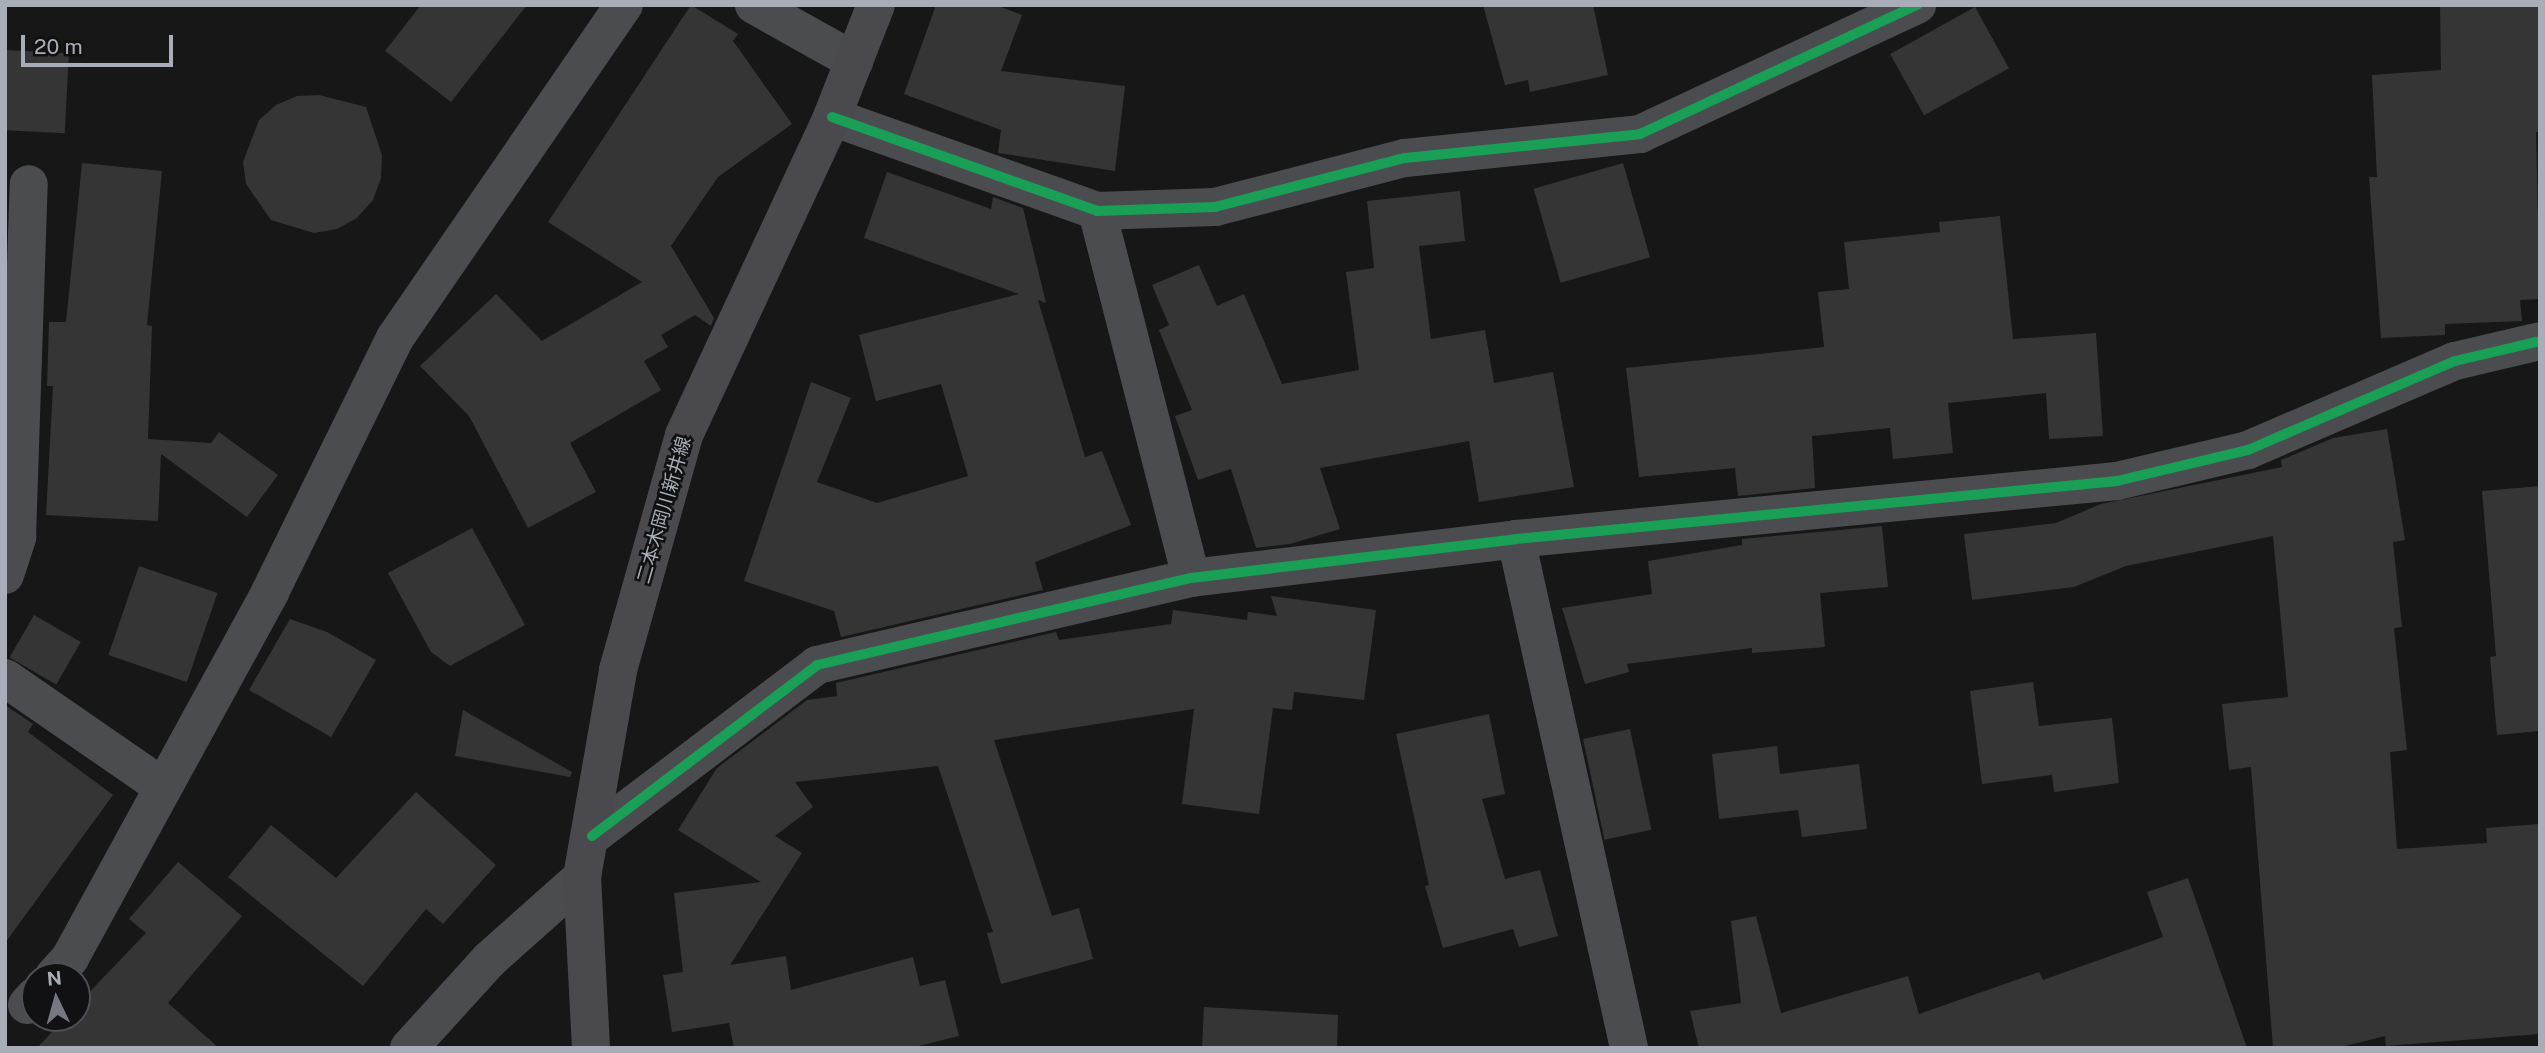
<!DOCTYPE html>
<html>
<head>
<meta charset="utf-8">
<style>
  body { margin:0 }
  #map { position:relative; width:2545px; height:1053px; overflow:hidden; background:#171717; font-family:"Public Sans","Noto Sans JP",sans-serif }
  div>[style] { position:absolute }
  .building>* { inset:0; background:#353536; transform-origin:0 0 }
  .minor>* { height:38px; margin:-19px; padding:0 19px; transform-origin:19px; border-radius:19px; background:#4b4c50 }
  .secondary>* { height:38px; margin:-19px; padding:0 19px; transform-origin:19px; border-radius:19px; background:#4a4a4e }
  .cycleway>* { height:10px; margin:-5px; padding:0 5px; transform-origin:5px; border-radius:5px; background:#1a9f57 }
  span { translate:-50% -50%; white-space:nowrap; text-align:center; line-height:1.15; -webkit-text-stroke:5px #111113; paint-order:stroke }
  .street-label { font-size:19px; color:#a8adb8 }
  .frame { position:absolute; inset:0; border:7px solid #a8adb8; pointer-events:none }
  .north { position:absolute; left:21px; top:962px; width:70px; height:70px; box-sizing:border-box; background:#111113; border:2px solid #4d4f55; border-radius:50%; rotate:355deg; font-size:19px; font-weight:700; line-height:28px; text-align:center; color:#a8adb8 }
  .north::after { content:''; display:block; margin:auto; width:24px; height:32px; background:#757880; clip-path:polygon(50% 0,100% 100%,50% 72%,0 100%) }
  .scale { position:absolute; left:21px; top:35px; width:152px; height:32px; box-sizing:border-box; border:4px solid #a8adb8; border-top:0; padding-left:9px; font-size:21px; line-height:24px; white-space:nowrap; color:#a8adb8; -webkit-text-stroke:5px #111113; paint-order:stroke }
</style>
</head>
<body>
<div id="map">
  <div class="building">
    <div style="clip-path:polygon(421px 5px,527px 5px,451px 102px,385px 51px)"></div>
    <div style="clip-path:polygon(691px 5px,738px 34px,733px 41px,792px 124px,718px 177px,671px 246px,714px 318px,711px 326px,695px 315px,661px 335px,668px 347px,644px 361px,661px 390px,570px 443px,596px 492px,528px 528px,469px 416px,420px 366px,496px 294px,542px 341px,642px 282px,548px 222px)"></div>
    <div style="clip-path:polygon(936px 5px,995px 5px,1022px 15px,1001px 71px,1125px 86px,1115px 171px,998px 153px,1001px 130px,904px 94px)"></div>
    <div style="clip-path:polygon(1483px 5px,1593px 5px,1608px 75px,1530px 92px,1528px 80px,1505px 85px)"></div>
    <div style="clip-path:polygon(2440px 5px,2540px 5px,2540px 132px,2536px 132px,2540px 299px,2520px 300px,2522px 321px,2445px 324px,2445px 335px,2381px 338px,2369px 177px,2377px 177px,2372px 75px,2441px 70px)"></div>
    <div style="left:1975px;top:7px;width:70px;height:97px;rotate:61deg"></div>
    <div style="left:5px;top:50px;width:64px;height:80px;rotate:3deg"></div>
    <div style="clip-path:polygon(319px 95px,366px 107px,382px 155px,381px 178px,373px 200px,357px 218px,337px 229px,314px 233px,271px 220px,246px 184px,243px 162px,259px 120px,276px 105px,297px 96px)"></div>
    <div style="clip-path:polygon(82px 163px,162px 171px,147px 325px,152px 326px,148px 439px,211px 443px,219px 432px,278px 475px,247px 517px,161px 454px,158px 521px,46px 515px,53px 386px,47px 386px,49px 322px,66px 322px)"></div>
    <div style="left:1623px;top:163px;width:98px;height:93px;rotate:74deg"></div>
    <div style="clip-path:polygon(887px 172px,991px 209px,993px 197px,1023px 208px,1046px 303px,1038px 300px,1085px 457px,1102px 451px,1131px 525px,1035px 562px,1043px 590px,841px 637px,834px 611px,744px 581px,811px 382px,851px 398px,817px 482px,877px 503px,968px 476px,941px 384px,876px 401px,859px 335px,1019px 294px,864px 238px)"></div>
    <div style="clip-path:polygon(1460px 191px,1465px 241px,1419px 246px,1431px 339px,1485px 330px,1494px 383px,1553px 372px,1574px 487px,1479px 502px,1469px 441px,1320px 468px,1340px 529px,1290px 544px,1256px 548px,1231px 469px,1198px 480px,1175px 416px,1192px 410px,1159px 330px,1169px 325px,1152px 285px,1199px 265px,1217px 306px,1244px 294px,1282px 384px,1359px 370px,1346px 272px,1374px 268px,1367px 201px)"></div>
    <div style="clip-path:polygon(2000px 216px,2013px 339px,2096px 333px,2103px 436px,2049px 439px,2046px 393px,1948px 403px,1953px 453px,1893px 459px,1890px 428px,1812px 436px,1815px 488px,1738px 496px,1735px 468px,1639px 477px,1626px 368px,1824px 347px,1818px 292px,1849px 289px,1844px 242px,1940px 232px,1939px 222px)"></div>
    <div style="clip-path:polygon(2387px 429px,2405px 540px,2393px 542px,2402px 627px,2394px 628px,2407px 750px,2390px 752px,2397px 849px,2487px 843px,2486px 828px,2540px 824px,2540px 1034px,2386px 1046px,2385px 1036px,2337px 1048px,2273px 1048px,2251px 767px,2229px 770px,2222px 704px,2288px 697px,2273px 536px,2126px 566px,2074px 587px,1972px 600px,1964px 534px,2056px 523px,2101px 504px,2282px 467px,2281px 460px,2333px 438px)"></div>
    <div style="clip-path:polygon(2540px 486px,2540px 731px,2497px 735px,2490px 657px,2496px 656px,2482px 491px)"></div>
    <div style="clip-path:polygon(1882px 526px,1888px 587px,1820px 593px,1825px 647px,1752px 653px,1752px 648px,1627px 664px,1629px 672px,1585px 684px,1562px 608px,1652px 594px,1648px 561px,1742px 545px,1742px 539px)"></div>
    <div style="clip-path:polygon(472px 528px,525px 625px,450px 666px,431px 652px,388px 573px)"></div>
    <div style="left:139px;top:566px;width:83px;height:94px;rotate:19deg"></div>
    <div style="clip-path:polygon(1271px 596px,1376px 610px,1364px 700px,1294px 692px,1292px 710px,1273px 708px,1259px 814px,1182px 804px,1194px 709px,994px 740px,1052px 916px,1079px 908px,1093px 959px,1001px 984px,987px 933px,993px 932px,938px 766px,795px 782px,813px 807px,775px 836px,802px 853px,730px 965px,786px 956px,791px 990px,913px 957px,920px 986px,945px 980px,959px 1036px,911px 1048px,734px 1048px,729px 1023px,672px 1032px,663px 975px,683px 972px,674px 893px,761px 882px,678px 830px,717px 768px,807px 700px,837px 696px,836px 683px,1056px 632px,1059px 640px,1171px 624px,1173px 610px,1247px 620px,1248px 612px,1277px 616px)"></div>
    <div style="left:34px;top:615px;width:54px;height:49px;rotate:30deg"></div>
    <div style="clip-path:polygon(290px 619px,327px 632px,376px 660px,331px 737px,249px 690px)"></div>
    <div style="clip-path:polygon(2033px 682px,2039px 726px,2112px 718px,2119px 783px,2054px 792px,2052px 775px,1982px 784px,1970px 691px)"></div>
    <div style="clip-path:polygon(5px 705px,33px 724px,28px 732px,113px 795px,5px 943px)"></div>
    <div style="clip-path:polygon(463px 710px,572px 772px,570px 777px,455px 756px)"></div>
    <div style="clip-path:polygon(1489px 714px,1505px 794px,1482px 799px,1505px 879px,1540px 870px,1558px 936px,1519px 947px,1513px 929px,1443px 948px,1425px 886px,1429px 885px,1396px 734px)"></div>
    <div style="left:1630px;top:729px;width:103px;height:48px;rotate:78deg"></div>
    <div style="clip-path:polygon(1777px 746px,1780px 774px,1859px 764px,1867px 829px,1802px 837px,1798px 810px,1719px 819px,1712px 754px)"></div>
    <div style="clip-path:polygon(416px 792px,496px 865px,443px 924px,426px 909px,363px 986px,228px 877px,271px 825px,336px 878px)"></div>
    <div style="clip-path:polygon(178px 862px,242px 916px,168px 1003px,219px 1048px,37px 1048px,65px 1018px,77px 1018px,77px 1005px,146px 933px,129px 919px)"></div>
    <div style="clip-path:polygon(2188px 878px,2247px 1048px,1699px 1048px,1690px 1011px,1741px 1003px,1731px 921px,1756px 916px,1781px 1013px,1908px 976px,1919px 1014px,2039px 972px,2043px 980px,2163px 937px,2147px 892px)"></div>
    <div style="clip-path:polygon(1204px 1007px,1338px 1015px,1337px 1048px,1202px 1048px)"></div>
  </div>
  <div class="minor">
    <div style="left:754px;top:5px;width:115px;rotate:29.2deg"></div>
    <div style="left:832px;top:117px;width:281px;rotate:19.5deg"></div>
    <div style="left:1097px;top:211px;width:118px;rotate:-1.9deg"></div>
    <div style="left:1215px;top:207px;width:196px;rotate:-14.5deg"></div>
    <div style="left:1405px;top:158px;width:236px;rotate:-5.8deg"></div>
    <div style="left:1640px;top:134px;width:306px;rotate:-25deg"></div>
    <div style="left:1097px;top:211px;width:379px;rotate:75.6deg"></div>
    <div style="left:1516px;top:539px;width:521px;rotate:77.48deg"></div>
    <div style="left:5px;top:575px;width:40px;rotate:-72deg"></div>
    <div style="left:17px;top:537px;width:353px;rotate:-88.1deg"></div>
    <div style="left:5px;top:678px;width:192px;rotate:34.6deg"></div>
    <div style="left:592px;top:836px;width:283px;rotate:-37.2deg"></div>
    <div style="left:817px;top:665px;width:384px;rotate:-13.1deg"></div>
    <div style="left:1191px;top:578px;width:327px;rotate:-6.8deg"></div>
    <div style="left:1516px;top:539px;width:604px;rotate:-5.51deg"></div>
    <div style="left:2117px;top:481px;width:135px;rotate:-13.3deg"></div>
    <div style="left:2248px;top:450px;width:225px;rotate:-23.3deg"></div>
    <div style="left:2455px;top:361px;width:87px;rotate:-13.2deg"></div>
    <div style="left:54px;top:976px;width:24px;rotate:-48deg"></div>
    <div style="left:70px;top:958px;width:417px;rotate:-61.3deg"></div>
    <div style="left:270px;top:592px;width:283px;rotate:-63.8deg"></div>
    <div style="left:395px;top:338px;width:404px;rotate:-55.5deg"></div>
    <div style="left:27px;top:1005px;width:12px;rotate:-48deg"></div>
    <div style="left:409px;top:1048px;width:119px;rotate:-47.7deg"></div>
    <div style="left:489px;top:960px;width:125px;rotate:-41.7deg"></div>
  </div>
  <div class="secondary">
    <div style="left:591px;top:1048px;width:171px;rotate:-93deg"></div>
    <div style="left:582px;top:877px;width:210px;rotate:-80.1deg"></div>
    <div style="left:618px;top:670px;width:244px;rotate:-74.3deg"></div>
    <div style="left:684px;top:435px;width:351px;rotate:-65deg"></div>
    <div style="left:832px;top:117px;width:120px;rotate:-68.6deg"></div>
  </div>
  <div class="cycleway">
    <div style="left:832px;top:117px;width:281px;rotate:19.5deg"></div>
    <div style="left:1097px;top:211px;width:118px;rotate:-1.9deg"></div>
    <div style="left:1215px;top:207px;width:196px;rotate:-14.5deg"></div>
    <div style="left:1405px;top:158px;width:236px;rotate:-5.8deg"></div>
    <div style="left:1640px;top:134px;width:306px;rotate:-25deg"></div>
    <div style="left:592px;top:836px;width:283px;rotate:-37.2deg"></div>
    <div style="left:817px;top:665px;width:384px;rotate:-13.1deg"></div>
    <div style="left:1191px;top:578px;width:327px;rotate:-6.8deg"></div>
    <div style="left:1516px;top:539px;width:604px;rotate:-5.51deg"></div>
    <div style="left:2117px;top:481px;width:135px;rotate:-13.3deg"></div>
    <div style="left:2248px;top:450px;width:225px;rotate:-23.3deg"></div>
    <div style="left:2455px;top:361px;width:87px;rotate:-13.2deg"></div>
  </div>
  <div class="street-label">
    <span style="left:664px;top:510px;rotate:-74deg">二本木岡川新井線</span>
  </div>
  <div class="frame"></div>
  <div class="north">N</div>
  <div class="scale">20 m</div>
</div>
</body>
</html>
